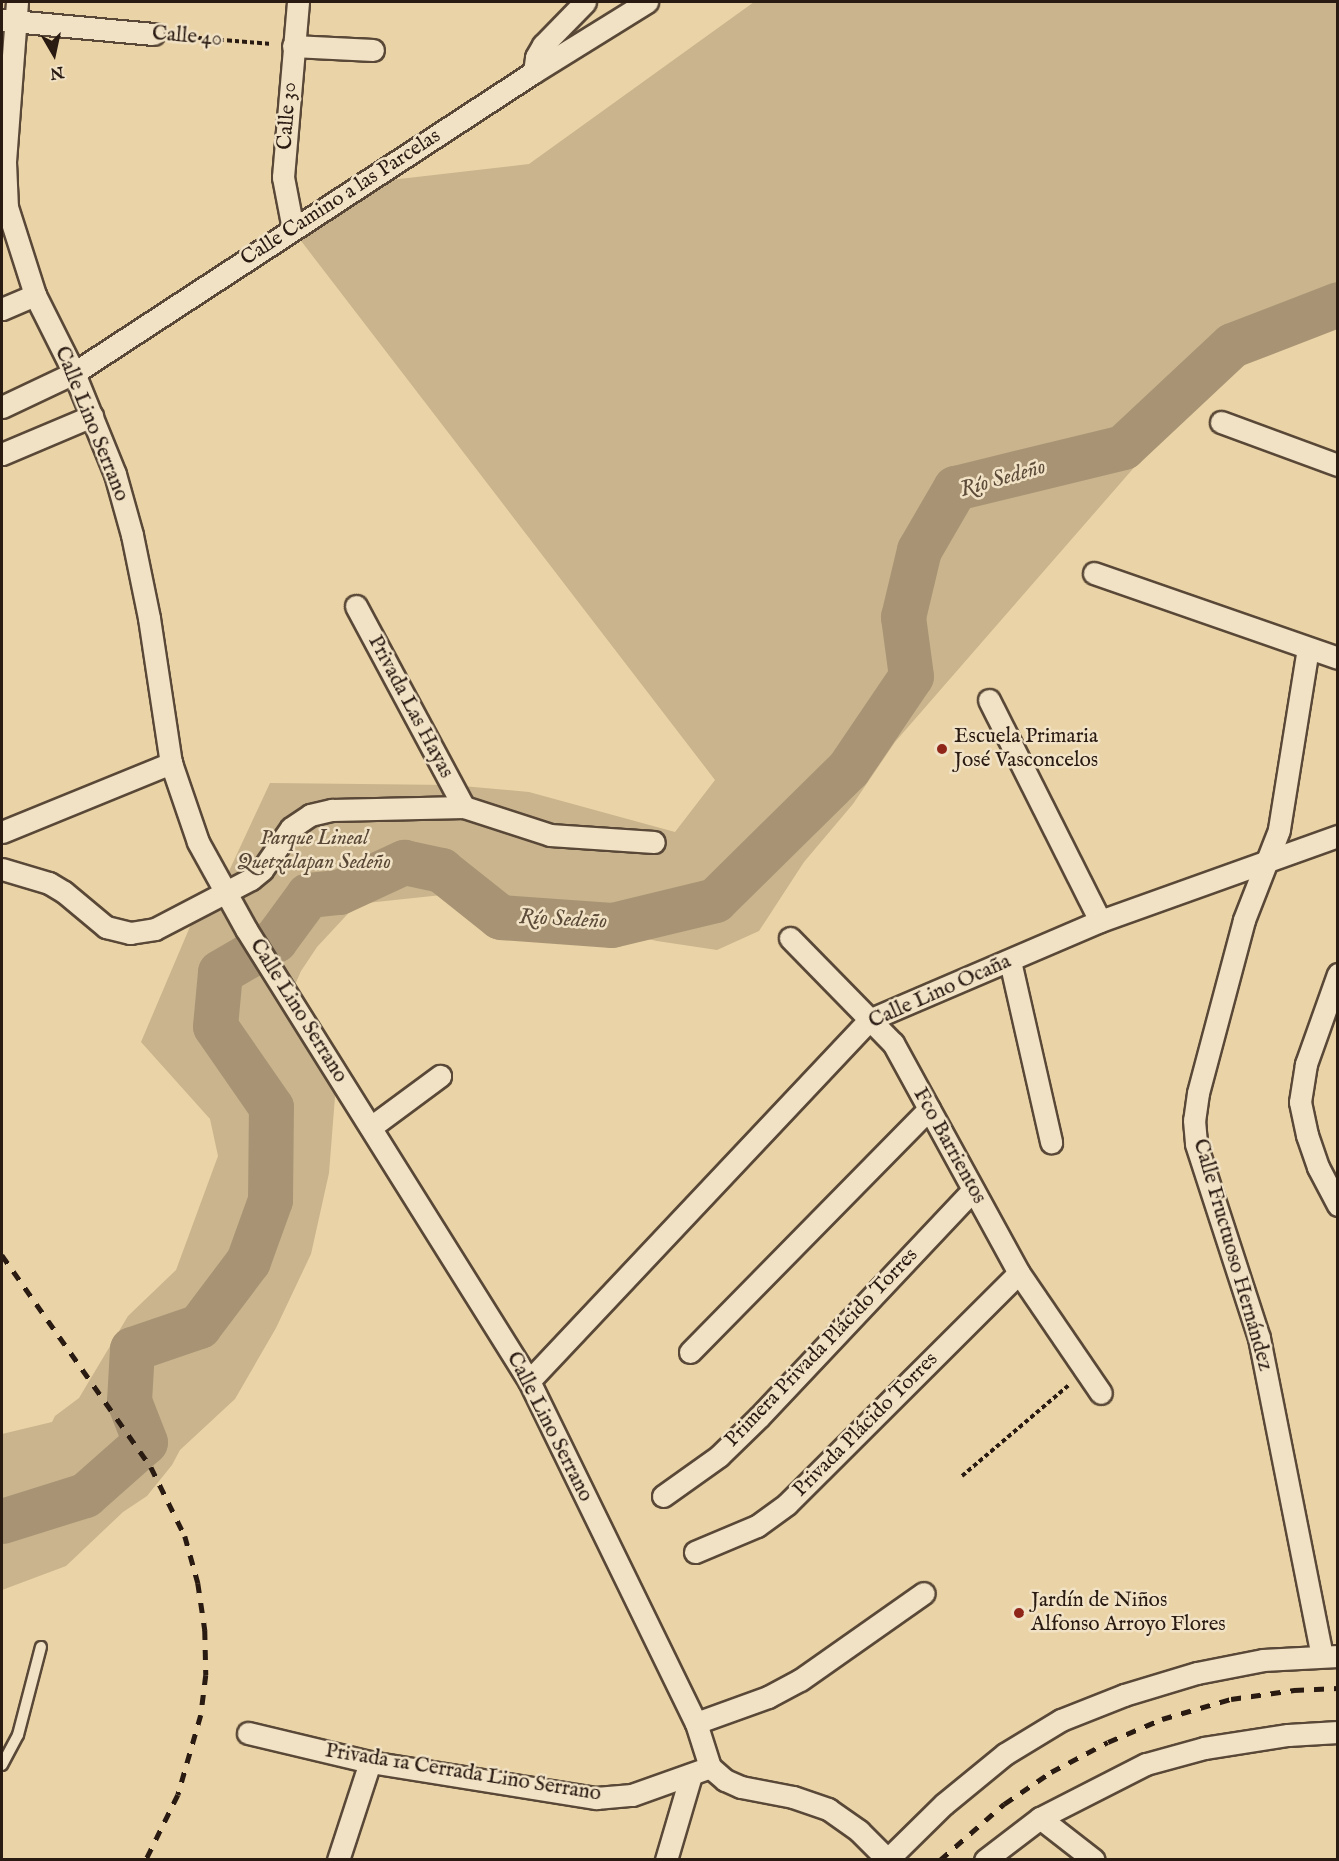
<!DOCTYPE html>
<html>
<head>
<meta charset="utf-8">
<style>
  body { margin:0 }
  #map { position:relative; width:1339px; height:1861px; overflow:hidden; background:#ead3a6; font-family:"IM FELL English",serif }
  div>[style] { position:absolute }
  .green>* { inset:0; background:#c9b48d }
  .river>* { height:45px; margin:-22.5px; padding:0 22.5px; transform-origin:22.5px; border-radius:22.5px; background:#a89474 }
  .path>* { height:4px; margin-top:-2px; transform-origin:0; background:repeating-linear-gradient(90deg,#291a12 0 4.5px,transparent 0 7.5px) }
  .roads { filter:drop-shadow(2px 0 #594837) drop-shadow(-2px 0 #594837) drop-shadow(0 2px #594837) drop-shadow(0 -2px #594837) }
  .service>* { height:10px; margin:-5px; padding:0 5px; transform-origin:5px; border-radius:5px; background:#f1e2c5 }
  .minor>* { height:21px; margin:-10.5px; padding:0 10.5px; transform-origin:10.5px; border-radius:10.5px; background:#f1e2c5 }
  .rail>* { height:4.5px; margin-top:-2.25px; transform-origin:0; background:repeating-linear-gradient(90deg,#291a12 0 10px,transparent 0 20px) }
  .dots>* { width:16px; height:16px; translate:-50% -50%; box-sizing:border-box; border:3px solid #f1e2c5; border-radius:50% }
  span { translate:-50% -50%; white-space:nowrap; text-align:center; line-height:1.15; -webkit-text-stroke:5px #f1e2c5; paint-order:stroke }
  .street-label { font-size:21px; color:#291a12 }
  .poi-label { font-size:21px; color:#291a12 }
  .left { translate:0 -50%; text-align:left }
  .park-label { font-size:21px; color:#594837; font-style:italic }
  .water-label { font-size:22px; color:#5c4b39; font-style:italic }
  .frame { position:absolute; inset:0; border:3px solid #291a12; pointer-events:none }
  .north { position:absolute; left:24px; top:24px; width:60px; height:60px; -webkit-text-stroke:4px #f1e2c5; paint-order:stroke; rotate:171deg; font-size:16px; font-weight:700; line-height:24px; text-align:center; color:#291a12 }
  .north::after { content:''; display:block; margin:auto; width:21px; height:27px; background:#291a12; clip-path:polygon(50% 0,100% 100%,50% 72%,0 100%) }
</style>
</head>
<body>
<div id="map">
  <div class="green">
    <div style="clip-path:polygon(754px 2px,1337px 2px,1337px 303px,1234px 359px,1185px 409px,895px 742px,853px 804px,804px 862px,759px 931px,717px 950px,657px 941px,442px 895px,357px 904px,317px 947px,301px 971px,290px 996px,287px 1018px,336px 1084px,329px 1173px,311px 1254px,276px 1328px,235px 1399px,180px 1450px,172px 1465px,147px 1496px,123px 1512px,66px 1566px,2px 1590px,2px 1434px,52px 1422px,55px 1416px,79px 1398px,128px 1316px,176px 1270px,218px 1156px,210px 1119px,141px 1042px,203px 896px,229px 871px,270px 783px,451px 785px,529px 792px,675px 832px,715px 780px,295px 233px,373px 182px,529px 164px)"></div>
  </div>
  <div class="river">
    <div style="left:2px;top:1521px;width:87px;rotate:-17.4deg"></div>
    <div style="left:85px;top:1495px;width:80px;rotate:-41.5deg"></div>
    <div style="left:145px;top:1442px;width:44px;rotate:-111.3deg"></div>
    <div style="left:129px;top:1401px;width:52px;rotate:-86.7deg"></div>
    <div style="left:132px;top:1349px;width:71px;rotate:-18.9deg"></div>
    <div style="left:199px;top:1326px;width:81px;rotate:-53deg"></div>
    <div style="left:248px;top:1261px;width:65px;rotate:-70.2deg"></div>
    <div style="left:270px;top:1200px;width:93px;rotate:-89.4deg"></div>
    <div style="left:271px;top:1107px;width:98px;rotate:-124.7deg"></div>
    <div style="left:215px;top:1026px;width:54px;rotate:-84.7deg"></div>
    <div style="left:220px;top:972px;width:64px;rotate:-30.2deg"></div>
    <div style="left:275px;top:940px;width:56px;rotate:-53.7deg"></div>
    <div style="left:308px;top:895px;width:31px;rotate:-6deg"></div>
    <div style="left:339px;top:892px;width:72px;rotate:-24.8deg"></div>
    <div style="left:404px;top:862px;width:38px;rotate:12deg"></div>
    <div style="left:441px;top:870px;width:75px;rotate:38.5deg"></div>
    <div style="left:500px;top:917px;width:112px;rotate:4.1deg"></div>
    <div style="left:612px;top:925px;width:106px;rotate:-13.6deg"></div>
    <div style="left:715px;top:900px;width:187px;rotate:-44.6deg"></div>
    <div style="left:848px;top:769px;width:112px;rotate:-55.9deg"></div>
    <div style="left:911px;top:676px;width:60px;rotate:-97.7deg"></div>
    <div style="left:903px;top:617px;width:69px;rotate:-76.6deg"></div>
    <div style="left:919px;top:550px;width:72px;rotate:-59.9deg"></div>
    <div style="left:955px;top:488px;width:173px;rotate:-13.7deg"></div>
    <div style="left:1123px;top:447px;width:149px;rotate:-43.1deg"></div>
    <div style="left:1232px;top:345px;width:114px;rotate:-21.1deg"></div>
  </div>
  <div class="path">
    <div style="left:175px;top:36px;width:97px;rotate:4.7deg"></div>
    <div style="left:962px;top:1476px;width:140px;rotate:-40.4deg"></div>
  </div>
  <div class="roads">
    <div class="service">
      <div style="left:2px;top:1765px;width:34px;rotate:-62deg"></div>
      <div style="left:18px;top:1735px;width:91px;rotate:-75.4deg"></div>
    </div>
    <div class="minor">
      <div style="left:17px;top:2px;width:160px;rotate:94.3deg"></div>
      <div style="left:5px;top:162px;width:45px;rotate:87.5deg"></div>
      <div style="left:7px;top:207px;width:92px;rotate:72.3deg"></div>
      <div style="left:35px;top:295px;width:87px;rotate:63.4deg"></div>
      <div style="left:74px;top:373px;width:109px;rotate:67.9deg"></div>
      <div style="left:115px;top:474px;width:63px;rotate:74.4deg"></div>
      <div style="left:132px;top:535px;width:85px;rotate:78.4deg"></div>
      <div style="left:149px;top:618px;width:147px;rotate:81.4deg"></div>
      <div style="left:171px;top:763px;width:83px;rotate:71.1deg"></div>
      <div style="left:198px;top:842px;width:99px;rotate:61.1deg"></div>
      <div style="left:246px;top:929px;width:533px;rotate:57.95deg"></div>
      <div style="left:529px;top:1381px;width:381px;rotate:64deg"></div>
      <div style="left:696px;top:1723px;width:46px;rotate:72.3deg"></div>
      <div style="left:710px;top:1767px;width:20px;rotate:41deg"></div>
      <div style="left:725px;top:1780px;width:17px;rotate:24deg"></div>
      <div style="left:741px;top:1787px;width:53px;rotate:10.9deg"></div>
      <div style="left:793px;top:1797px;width:37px;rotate:19deg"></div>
      <div style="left:828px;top:1809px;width:38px;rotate:35deg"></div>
      <div style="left:859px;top:1831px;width:41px;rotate:45deg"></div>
      <div style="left:2px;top:20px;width:152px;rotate:5.3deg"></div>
      <div style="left:293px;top:46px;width:80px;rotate:2.9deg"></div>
      <div style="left:534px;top:72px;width:15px;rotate:-82deg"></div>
      <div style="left:536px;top:57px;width:14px;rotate:-60deg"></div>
      <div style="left:543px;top:45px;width:60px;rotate:-45.7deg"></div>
      <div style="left:293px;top:229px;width:53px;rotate:-100.9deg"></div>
      <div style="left:283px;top:177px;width:176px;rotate:-85.1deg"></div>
      <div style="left:2px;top:309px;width:36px;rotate:-23deg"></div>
      <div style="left:2px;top:407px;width:80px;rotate:-25.3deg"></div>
      <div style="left:74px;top:373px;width:550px;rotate:-33.2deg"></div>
      <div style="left:534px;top:72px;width:133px;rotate:-31.8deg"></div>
      <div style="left:1221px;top:422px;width:125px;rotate:20.2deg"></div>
      <div style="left:2px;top:454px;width:98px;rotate:-22.9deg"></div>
      <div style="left:1094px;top:573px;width:258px;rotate:19.2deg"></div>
      <div style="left:356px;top:606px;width:228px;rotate:61.8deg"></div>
      <div style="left:1308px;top:648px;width:184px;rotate:99.1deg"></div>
      <div style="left:1279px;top:830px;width:97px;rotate:111.3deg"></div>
      <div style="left:1244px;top:920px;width:179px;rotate:104.9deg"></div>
      <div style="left:1198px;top:1093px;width:27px;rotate:98deg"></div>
      <div style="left:1194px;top:1120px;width:24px;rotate:85deg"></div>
      <div style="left:1196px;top:1144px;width:204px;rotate:72deg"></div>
      <div style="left:1259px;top:1338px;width:324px;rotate:78.8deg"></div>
      <div style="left:989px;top:700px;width:247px;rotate:63.3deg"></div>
      <div style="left:2px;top:832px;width:183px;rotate:-22.2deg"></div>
      <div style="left:2px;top:869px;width:49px;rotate:16.6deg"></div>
      <div style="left:49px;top:883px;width:17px;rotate:31deg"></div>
      <div style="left:64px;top:892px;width:55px;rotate:39.8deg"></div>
      <div style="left:106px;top:927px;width:25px;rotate:14deg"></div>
      <div style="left:130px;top:933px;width:25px;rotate:-9deg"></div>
      <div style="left:155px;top:929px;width:108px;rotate:-27.5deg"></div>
      <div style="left:251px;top:879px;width:14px;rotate:-39deg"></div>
      <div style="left:262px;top:870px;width:51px;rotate:-55.4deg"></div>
      <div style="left:291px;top:828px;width:23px;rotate:-34deg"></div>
      <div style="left:310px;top:815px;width:23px;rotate:-13deg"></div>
      <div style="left:332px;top:810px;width:132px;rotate:-1.3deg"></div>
      <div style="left:464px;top:807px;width:90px;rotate:18deg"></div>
      <div style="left:550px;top:835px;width:104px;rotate:3.9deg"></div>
      <div style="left:790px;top:938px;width:147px;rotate:45.6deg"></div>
      <div style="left:893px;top:1043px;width:262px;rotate:61.3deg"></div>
      <div style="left:1019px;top:1273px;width:145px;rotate:55.7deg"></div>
      <div style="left:1010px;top:961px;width:186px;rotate:77.2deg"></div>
      <div style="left:1338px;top:974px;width:96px;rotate:109.6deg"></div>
      <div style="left:1306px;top:1064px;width:38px;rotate:99deg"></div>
      <div style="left:1300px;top:1102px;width:34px;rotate:78deg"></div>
      <div style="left:1307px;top:1135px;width:34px;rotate:71deg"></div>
      <div style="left:1318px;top:1167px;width:43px;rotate:62.2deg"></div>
      <div style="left:371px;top:1127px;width:86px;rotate:-36.5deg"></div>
      <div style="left:690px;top:1352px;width:341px;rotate:-45.5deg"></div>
      <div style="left:529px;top:1381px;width:496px;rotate:-46.7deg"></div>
      <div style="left:869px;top:1020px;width:251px;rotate:-23.2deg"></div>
      <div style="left:1100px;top:921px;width:253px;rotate:-19.7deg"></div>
      <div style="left:663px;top:1496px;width:69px;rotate:-35.5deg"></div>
      <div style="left:719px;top:1456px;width:56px;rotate:-44.3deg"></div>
      <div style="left:759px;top:1417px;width:312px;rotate:-46.7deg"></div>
      <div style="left:695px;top:1552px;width:67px;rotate:-22.8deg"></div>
      <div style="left:757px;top:1526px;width:37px;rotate:-36deg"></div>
      <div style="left:787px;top:1504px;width:327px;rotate:-44.9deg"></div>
      <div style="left:696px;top:1723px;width:77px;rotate:-19.9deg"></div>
      <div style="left:768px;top:1697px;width:36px;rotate:-28deg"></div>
      <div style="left:800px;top:1680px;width:151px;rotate:-35.1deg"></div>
      <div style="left:248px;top:1733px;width:125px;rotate:13.4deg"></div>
      <div style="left:370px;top:1762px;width:229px;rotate:9.1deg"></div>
      <div style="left:596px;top:1798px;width:36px;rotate:-5deg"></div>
      <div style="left:632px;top:1795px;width:83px;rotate:-19.7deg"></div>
      <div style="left:1040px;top:1818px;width:68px;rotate:37.9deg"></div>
      <div style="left:888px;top:1859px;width:78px;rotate:-44.5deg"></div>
      <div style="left:944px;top:1804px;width:79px;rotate:-39.3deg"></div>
      <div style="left:1005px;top:1754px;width:66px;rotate:-31.3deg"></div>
      <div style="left:1061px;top:1720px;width:68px;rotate:-21.6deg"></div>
      <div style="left:1124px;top:1695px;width:76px;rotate:-16.8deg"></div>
      <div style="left:1197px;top:1673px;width:67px;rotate:-11.1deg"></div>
      <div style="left:1263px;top:1660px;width:75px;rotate:-3.1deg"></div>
      <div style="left:338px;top:1860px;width:103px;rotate:-71.9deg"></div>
      <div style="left:666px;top:1860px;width:89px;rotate:-73.6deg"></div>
      <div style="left:985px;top:1860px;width:69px;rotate:-37.4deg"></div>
      <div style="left:1040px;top:1818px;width:119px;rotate:-27deg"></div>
      <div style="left:1146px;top:1764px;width:60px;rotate:-15.4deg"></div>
      <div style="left:1204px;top:1748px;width:85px;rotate:-8.8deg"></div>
      <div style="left:1288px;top:1735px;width:50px;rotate:-3.4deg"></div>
    </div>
  </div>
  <div class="rail">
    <div style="left:2px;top:1255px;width:259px;rotate:54.9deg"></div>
    <div style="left:151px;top:1467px;width:77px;rotate:63.8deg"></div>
    <div style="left:185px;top:1536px;width:49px;rotate:74.5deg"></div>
    <div style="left:198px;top:1583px;width:48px;rotate:81.5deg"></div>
    <div style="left:205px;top:1630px;width:45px;rotate:88.7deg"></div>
    <div style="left:206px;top:1675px;width:40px;rotate:97.1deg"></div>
    <div style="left:201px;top:1715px;width:83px;rotate:106deg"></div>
    <div style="left:178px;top:1795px;width:72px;rotate:116.2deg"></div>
    <div style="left:940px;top:1860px;width:85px;rotate:-41.2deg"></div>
    <div style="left:1004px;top:1804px;width:57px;rotate:-34.2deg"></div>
    <div style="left:1051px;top:1772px;width:64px;rotate:-27.8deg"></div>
    <div style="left:1108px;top:1742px;width:59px;rotate:-23.1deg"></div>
    <div style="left:1162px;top:1719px;width:72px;rotate:-16.2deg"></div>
    <div style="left:1231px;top:1699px;width:64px;rotate:-8.1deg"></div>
    <div style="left:1294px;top:1690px;width:44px;rotate:-2.6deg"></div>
  </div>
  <div class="dots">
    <div style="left:942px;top:749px;background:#8f2418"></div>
    <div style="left:1019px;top:1613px;background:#8f2418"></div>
  </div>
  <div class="street-label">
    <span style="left:187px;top:37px;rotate:5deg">Calle 40</span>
    <span style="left:288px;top:116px;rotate:-86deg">Calle 30</span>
    <span style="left:341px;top:198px;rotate:-33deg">Calle Camino a las Parcelas</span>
    <span style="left:91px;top:424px;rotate:68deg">Calle Lino Serrano</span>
    <span style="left:410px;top:707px;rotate:62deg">Privada Las Hayas</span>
    <span style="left:940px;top:992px;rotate:-24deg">Calle Lino Ocaña</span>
    <span style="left:298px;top:1011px;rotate:58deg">Calle Lino Serrano</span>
    <span style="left:949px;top:1146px;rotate:61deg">Fco Barrientos</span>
    <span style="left:1232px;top:1255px;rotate:74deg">Calle Fructuoso Hernández</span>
    <span style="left:822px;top:1348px;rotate:-46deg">Primera Privada Plácido Torres</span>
    <span style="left:866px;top:1425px;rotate:-45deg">Privada Plácido Torres</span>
    <span style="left:549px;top:1427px;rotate:63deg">Calle Lino Serrano</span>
    <span style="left:463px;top:1773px;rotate:9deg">Privada 1a Cerrada Lino Serrano</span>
  </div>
  <div class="poi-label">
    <span class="left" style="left:954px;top:749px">Escuela Primaria<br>José Vasconcelos</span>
    <span class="left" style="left:1031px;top:1613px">Jardín de Niños<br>Alfonso Arroyo Flores</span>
  </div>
  <div class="park-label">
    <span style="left:314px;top:851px">Parque Lineal<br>Quetzalapan Sedeño</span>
  </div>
  <div class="water-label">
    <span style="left:1003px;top:479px;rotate:-16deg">Río Sedeño</span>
    <span style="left:563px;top:920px;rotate:3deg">Río Sedeño</span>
  </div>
  <div class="frame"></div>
  <div class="north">N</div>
</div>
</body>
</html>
